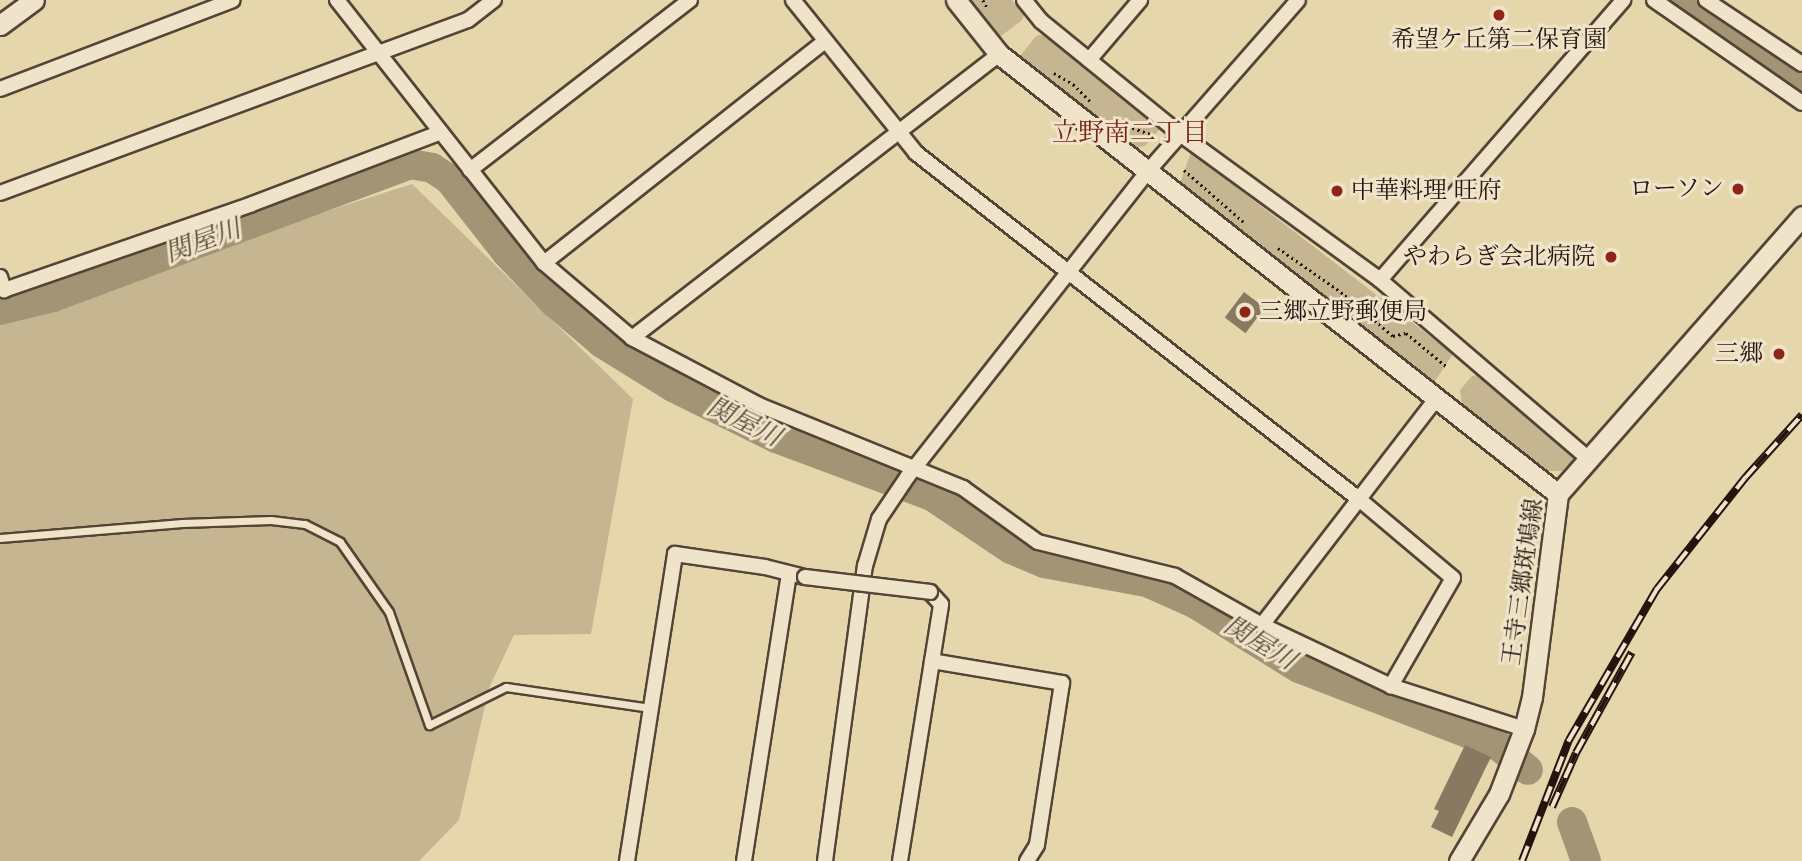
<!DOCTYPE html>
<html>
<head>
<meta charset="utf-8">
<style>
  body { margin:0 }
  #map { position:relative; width:1802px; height:861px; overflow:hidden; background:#e6d6ac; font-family:Cardo,"Noto Serif JP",serif }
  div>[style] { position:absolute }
  .green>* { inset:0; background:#c5b591 }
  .river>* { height:30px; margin:-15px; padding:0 15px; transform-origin:15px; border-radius:15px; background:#a49476 }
  .building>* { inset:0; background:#897960; transform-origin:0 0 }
  .path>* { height:2.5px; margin-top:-1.25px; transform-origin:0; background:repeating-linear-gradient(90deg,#25140e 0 2px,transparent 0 5.5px) }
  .roads { filter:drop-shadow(2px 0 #554436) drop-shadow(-2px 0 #554436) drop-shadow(0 2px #554436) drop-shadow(0 -2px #554436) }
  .lane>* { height:7px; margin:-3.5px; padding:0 3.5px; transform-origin:3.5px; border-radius:3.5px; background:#efe4c9 }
  .street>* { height:14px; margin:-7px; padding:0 7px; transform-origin:7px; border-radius:7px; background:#efe4c9 }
  .secondary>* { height:19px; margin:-9.5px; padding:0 9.5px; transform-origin:9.5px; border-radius:9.5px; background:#efe4c9 }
  .rail>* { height:8px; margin-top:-4px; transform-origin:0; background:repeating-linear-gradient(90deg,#efe4c9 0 16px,#25140e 0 32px); box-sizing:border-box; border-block:2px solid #25140e }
  .bridges { filter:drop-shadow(2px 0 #554436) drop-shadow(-2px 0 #554436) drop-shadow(0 2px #554436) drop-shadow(0 -2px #554436) }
  .street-bridge>* { height:14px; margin:-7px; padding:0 7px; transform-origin:7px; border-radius:7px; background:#efe4c9 }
  .dots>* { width:19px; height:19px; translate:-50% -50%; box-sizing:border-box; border:4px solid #efe4c9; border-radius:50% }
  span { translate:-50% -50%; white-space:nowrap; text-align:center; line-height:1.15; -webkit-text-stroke:6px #efe4c9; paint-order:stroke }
  .poi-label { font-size:24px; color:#25140e }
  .right { translate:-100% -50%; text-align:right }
  .left { translate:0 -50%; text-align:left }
  .street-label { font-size:24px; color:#25140e }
  .neighbourhood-label { font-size:26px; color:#7a1f14 }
  .water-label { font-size:26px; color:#584738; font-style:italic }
</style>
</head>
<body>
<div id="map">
  <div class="green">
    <div style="clip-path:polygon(970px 0,1012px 0,1024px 15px,1022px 20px,1000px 37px)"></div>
    <div style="clip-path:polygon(1037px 35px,1043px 35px,1157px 123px,1159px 130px,1145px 146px,1136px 148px,1021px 60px,1020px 56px)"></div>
    <div style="clip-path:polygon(1191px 152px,1453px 354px,1435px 381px,1428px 379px,1180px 183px)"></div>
    <div style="clip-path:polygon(412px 184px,633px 399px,591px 634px,514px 635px,489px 688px,459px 820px,419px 861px,0 861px,0 315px)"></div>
    <div style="clip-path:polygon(1477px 375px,1580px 455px,1562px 471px,1549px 471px,1540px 467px,1462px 405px,1460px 390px,1472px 376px)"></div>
  </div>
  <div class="river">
    <div style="left:1684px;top:0;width:144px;rotate:34.8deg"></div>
    <div style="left:0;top:310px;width:55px;rotate:-13.8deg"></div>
    <div style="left:53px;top:297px;width:381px;rotate:-20.4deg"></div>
    <div style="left:410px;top:164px;width:22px;rotate:10deg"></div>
    <div style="left:432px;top:168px;width:20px;rotate:33deg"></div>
    <div style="left:449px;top:179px;width:94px;rotate:51.9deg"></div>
    <div style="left:507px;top:253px;width:68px;rotate:46.2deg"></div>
    <div style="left:554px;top:302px;width:63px;rotate:40.5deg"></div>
    <div style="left:602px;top:343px;width:84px;rotate:31.8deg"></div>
    <div style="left:673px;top:387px;width:115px;rotate:26.3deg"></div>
    <div style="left:776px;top:438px;width:166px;rotate:20.4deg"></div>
    <div style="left:932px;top:496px;width:95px;rotate:33.9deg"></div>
    <div style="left:1011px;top:549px;width:36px;rotate:23deg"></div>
    <div style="left:1044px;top:563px;width:105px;rotate:10.5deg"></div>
    <div style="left:1147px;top:582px;width:54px;rotate:24.2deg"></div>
    <div style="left:1196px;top:604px;width:121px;rotate:31.9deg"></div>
    <div style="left:1299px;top:668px;width:211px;rotate:21.1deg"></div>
    <div style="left:1496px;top:744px;width:41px;rotate:39.1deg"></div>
    <div style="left:1572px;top:822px;width:41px;rotate:70.3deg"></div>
  </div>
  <div class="building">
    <div style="left:1244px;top:292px;width:26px;height:32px;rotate:37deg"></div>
    <div style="clip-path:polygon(1465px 745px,1491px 757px,1452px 837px,1431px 827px,1439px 811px,1434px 809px)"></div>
  </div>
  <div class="path">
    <div style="left:983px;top:0;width:10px;rotate:61deg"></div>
    <div style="left:1054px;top:73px;width:22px;rotate:30deg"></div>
    <div style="left:1073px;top:84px;width:24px;rotate:45deg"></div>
    <div style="left:1117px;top:122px;width:38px;rotate:20deg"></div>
    <div style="left:1184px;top:170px;width:81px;rotate:41deg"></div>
    <div style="left:1278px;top:248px;width:77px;rotate:34.9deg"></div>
    <div style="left:1341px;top:292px;width:68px;rotate:40.2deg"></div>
    <div style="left:1393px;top:336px;width:13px;rotate:-13deg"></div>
    <div style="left:1406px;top:333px;width:52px;rotate:39.5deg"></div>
  </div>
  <div class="roads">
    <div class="lane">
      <div style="left:0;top:538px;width:183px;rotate:-4.7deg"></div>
      <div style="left:182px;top:523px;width:89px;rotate:-1.9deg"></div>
      <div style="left:271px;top:520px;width:34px;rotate:7deg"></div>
      <div style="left:305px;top:524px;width:39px;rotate:27deg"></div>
      <div style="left:340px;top:542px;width:85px;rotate:55deg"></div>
      <div style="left:389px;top:612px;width:120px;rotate:70.5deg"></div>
      <div style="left:429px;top:725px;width:86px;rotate:-26.3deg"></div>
      <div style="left:506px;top:687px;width:146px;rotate:8.3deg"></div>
    </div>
    <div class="street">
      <div style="left:337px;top:0;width:335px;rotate:51.8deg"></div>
      <div style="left:544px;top:263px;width:116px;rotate:40.4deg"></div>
      <div style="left:632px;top:338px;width:144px;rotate:27.8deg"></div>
      <div style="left:759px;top:405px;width:220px;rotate:22.1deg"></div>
      <div style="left:963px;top:488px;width:92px;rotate:35.8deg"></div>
      <div style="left:1038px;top:542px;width:141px;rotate:13.9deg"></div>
      <div style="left:1175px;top:576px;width:100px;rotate:29.4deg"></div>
      <div style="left:1262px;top:625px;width:143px;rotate:25.3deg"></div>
      <div style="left:1391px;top:686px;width:140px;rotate:17.9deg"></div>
      <div style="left:793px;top:0;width:196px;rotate:51.2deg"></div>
      <div style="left:916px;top:153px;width:564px;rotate:38.01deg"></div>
      <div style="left:1360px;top:500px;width:121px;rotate:40deg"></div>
      <div style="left:1453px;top:578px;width:125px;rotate:119.9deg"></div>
      <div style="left:1024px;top:0;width:27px;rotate:51deg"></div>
      <div style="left:1041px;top:21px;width:179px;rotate:39.1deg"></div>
      <div style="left:1180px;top:134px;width:248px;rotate:36.1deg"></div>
      <div style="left:1380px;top:280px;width:275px;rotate:40.6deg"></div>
      <div style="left:1654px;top:0;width:180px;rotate:34.8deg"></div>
      <div style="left:1706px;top:0;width:115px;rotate:33.7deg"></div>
      <div style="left:1089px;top:60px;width:79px;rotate:-49.6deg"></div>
      <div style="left:0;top:89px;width:249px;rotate:-20.9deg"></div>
      <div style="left:470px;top:170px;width:278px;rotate:-37.7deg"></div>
      <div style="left:0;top:193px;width:499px;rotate:-20.3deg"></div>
      <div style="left:468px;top:20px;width:33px;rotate:-38deg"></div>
      <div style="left:544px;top:263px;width:358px;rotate:-38.3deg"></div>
      <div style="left:0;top:277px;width:14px;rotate:73deg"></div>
      <div style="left:4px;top:290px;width:262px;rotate:-19.1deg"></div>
      <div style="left:252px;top:204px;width:200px;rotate:-20.8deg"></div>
      <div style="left:1380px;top:280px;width:371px;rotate:-49deg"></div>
      <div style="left:632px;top:338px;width:464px;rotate:-37.7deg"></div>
      <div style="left:1262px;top:625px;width:287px;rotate:-52.4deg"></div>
      <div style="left:932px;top:661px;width:132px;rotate:9.6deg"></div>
      <div style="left:1062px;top:683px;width:164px;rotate:98.8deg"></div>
      <div style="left:1037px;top:845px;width:19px;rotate:122deg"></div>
      <div style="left:627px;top:861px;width:311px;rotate:-81.1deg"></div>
      <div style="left:675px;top:554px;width:91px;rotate:8.2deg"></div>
      <div style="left:765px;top:567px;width:41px;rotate:14deg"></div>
      <div style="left:744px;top:861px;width:291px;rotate:-81.1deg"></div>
      <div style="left:825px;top:861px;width:298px;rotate:-82.3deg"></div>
      <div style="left:865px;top:566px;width:49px;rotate:-73.4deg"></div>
      <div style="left:879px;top:519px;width:52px;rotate:-56deg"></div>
      <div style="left:908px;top:476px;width:388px;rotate:-51.8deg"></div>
      <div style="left:1148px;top:171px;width:227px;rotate:-48.7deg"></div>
      <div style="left:900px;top:861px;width:260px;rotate:-80.9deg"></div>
      <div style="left:941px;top:604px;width:16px;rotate:-133deg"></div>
    </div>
    <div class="secondary">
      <div style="left:956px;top:0;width:69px;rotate:51.5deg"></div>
      <div style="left:999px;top:54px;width:711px;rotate:38.21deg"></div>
      <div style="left:0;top:25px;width:42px;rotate:-36.3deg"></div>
      <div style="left:1459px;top:861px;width:78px;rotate:-59.2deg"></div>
      <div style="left:1499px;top:794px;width:70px;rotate:-69deg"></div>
      <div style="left:1524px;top:729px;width:33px;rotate:-76deg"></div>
      <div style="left:1532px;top:697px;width:205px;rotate:-82.7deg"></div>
      <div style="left:1558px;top:494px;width:370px;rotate:-48.7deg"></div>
    </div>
  </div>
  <div class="rail">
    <div style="left:1552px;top:807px;width:59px;rotate:-66deg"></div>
    <div style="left:1576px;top:753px;width:115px;rotate:-61deg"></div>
    <div style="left:1522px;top:861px;width:130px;rotate:-68.8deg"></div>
    <div style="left:1569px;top:740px;width:175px;rotate:-59.8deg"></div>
    <div style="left:1657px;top:589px;width:142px;rotate:-51.6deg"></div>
    <div style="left:1745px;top:478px;width:85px;rotate:-47.9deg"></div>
  </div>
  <div class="bridges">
    <div class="street-bridge">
      <div style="left:805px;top:577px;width:126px;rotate:6.8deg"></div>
    </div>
  </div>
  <div class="dots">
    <div style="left:1499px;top:15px;background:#8f2418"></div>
    <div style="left:1738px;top:189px;background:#8f2418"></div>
    <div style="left:1337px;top:191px;background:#8f2418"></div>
    <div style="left:1611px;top:257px;background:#8f2418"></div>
    <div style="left:1245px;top:312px;background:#8f2418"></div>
    <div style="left:1779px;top:354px;background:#8f2418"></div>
  </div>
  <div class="poi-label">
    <span style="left:1499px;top:40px">希望ケ丘第二保育園</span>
    <span class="right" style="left:1724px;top:189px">ローソン</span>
    <span class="left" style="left:1351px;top:191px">中華料理 旺府</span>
    <span class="right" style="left:1595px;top:257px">やわらぎ会北病院</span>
    <span class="left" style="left:1259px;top:312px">三郷立野郵便局</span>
    <span class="right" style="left:1763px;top:354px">三郷</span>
  </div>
  <div class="street-label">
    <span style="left:1523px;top:582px;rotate:-82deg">王寺三郷斑鳩線</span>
  </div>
  <div class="neighbourhood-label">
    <span style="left:1130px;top:133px">立野南二丁目</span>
  </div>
  <div class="water-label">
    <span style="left:203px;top:241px;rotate:-20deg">関屋川</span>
    <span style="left:744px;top:422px;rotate:26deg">関屋川</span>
    <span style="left:1260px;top:643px;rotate:31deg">関屋川</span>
  </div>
</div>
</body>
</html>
